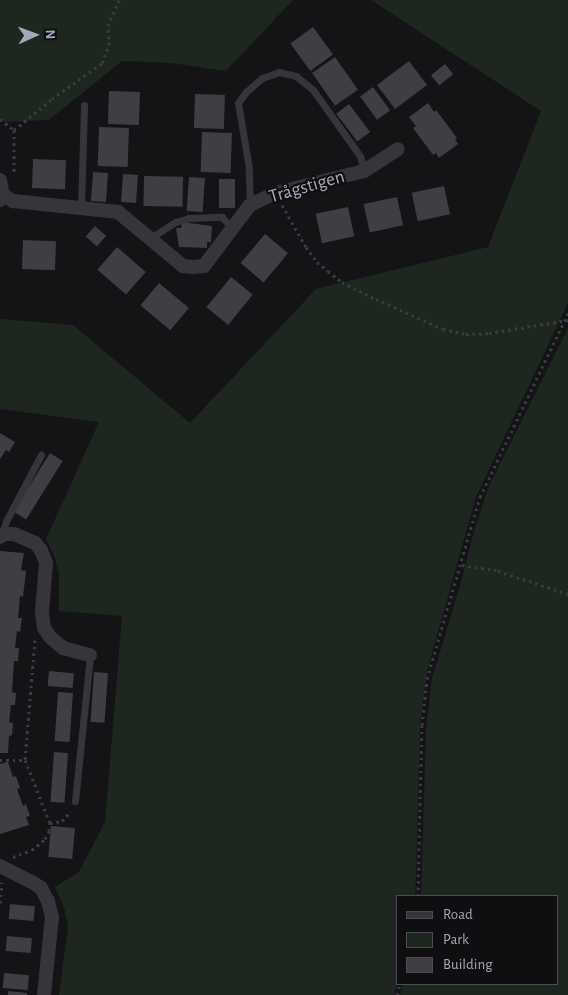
<!DOCTYPE html>
<html>
<head>
<meta charset="utf-8">
<style>
  body { margin:0 }
  #map { position:relative; width:568px; height:995px; overflow:hidden; background:#141416; font-family:"Alegreya Sans",sans-serif }
  div>[style] { position:absolute }
  .green>* { inset:0; background:#1e2620 }
  .building>* { inset:0; background:#3e3e43; transform-origin:0 0 }
  .path>* { height:3px; margin-top:-1.5px; transform-origin:0; background:repeating-linear-gradient(90deg,#3b3c42 0 2.5px,transparent 0 6.5px) }
  .lane>* { height:7px; margin:-3.5px; padding:0 3.5px; transform-origin:3.5px; border-radius:3.5px; background:#35353b }
  .street>* { height:14px; margin:-7px; padding:0 7px; transform-origin:7px; border-radius:7px; background:#35353b }
  span { translate:-50% -50%; white-space:nowrap; text-align:center; line-height:1.15; -webkit-text-stroke:4.5px #0f0f11; paint-order:stroke }
  .street-label { font-size:19px; color:#a5a9b7 }
  .legend { position:absolute; left:396px; top:895px; width:162px; height:90px; box-sizing:border-box; background:#0f0f11; border:1px solid #4b4d53; margin:0; padding:6px 9px; list-style:none; font-size:15px; color:#a5a9b7 }
  .legend li { display:flex; align-items:center; gap:10px; height:25px }
  .legend b { width:25px; border:1px solid #4b4d53 }
  .north { position:absolute; left:10px; top:10px; width:50px; height:50px; -webkit-text-stroke:4px #0f0f11; paint-order:stroke; rotate:88deg; font-size:14px; font-weight:700; line-height:20px; text-align:center; color:#a5a9b7 }
  .north::after { content:''; display:block; margin:auto; width:18px; height:22px; background:#a5a9b7; clip-path:polygon(50% 0,100% 100%,50% 72%,0 100%) }
</style>
</head>
<body>
<div id="map">
  <div class="green">
    <div style="clip-path:polygon(0 0,293px 0,226px 71px,171px 63px,122px 61px,49px 120px,4px 122px,0 119px)"></div>
    <div style="clip-path:polygon(371px 0,568px 0,568px 303px,476px 497px,427px 671px,420px 725px,416px 880px,415px 896px,397px 896px,397px 984px,394px 995px,59px 995px,68px 926px,64px 907px,55px 887px,79px 872px,105px 822px,122px 616px,59px 611px,59px 576px,55px 558px,46px 539px,99px 422px,0 409px,0 319px,73px 325px,190px 423px,316px 289px,488px 247px,541px 111px)"></div>
    <div style="clip-path:polygon(568px 328px,568px 995px,400px 995px,403px 984px,557px 984px,557px 896px,421px 896px,426px 729px,432px 678px,461px 582px,474px 531px,488px 488px)"></div>
  </div>
  <div class="building">
    <div style="left:313px;top:27px;width:34px;height:28px;rotate:54deg"></div>
    <div style="left:335px;top:57px;width:40px;height:28px;rotate:55deg"></div>
    <div style="left:409px;top:61px;width:30px;height:40px;rotate:53deg"></div>
    <div style="left:445px;top:64px;width:13px;height:18px;rotate:51deg"></div>
    <div style="left:373px;top:87px;width:29px;height:16px;rotate:54deg"></div>
    <div style="left:109px;top:91px;width:31px;height:33px;rotate:2deg"></div>
    <div style="left:195px;top:94px;width:30px;height:34px;rotate:2deg"></div>
    <div style="clip-path:polygon(428px 103px,434px 112px,436px 110px,457px 138px,455px 139px,458px 144px,439px 158px,436px 153px,433px 155px,413px 128px,416px 126px,409px 117px)"></div>
    <div style="left:349px;top:104px;width:35px;height:16px;rotate:53deg"></div>
    <div style="left:99px;top:127px;width:30px;height:39px;rotate:2deg"></div>
    <div style="left:202px;top:132px;width:30px;height:40px;rotate:2deg"></div>
    <div style="left:33px;top:159px;width:33px;height:29px;rotate:2deg"></div>
    <div style="left:93px;top:172px;width:15px;height:29px;rotate:4deg"></div>
    <div style="left:123px;top:174px;width:15px;height:28px;rotate:4deg"></div>
    <div style="left:144px;top:176px;width:39px;height:30px;rotate:1deg"></div>
    <div style="left:189px;top:177px;width:16px;height:34px;rotate:4deg"></div>
    <div style="left:219px;top:179px;width:16px;height:29px"></div>
    <div style="left:444px;top:186px;width:29px;height:33px;rotate:78deg"></div>
    <div style="left:397px;top:197px;width:29px;height:34px;rotate:78deg"></div>
    <div style="left:348px;top:207px;width:30px;height:33px;rotate:78deg"></div>
    <div style="clip-path:polygon(182px 222px,212px 226px,211px 242px,207px 242px,207px 248px,179px 247px,176px 228px,181px 228px)"></div>
    <div style="left:95px;top:226px;width:15px;height:14px;rotate:42deg"></div>
    <div style="left:265px;top:234px;width:30px;height:38px;rotate:40deg"></div>
    <div style="left:23px;top:240px;width:33px;height:29px;rotate:2deg"></div>
    <div style="left:117px;top:247px;width:38px;height:30px;rotate:41deg"></div>
    <div style="left:231px;top:277px;width:28px;height:39px;rotate:39deg"></div>
    <div style="left:159px;top:283px;width:39px;height:29px;rotate:40deg"></div>
    <div style="clip-path:polygon(0 433px,15px 442px,9px 452px,6px 450px,0 459px)"></div>
    <div style="left:50px;top:453px;width:15px;height:69px;rotate:32deg"></div>
    <div style="clip-path:polygon(0 551px,24px 553px,21px 570px,26px 571px,23px 597px,20px 596px,18px 618px,22px 618px,20px 632px,17px 631px,15px 648px,19px 648px,18px 661px,14px 661px,12px 692px,16px 693px,15px 705px,11px 705px,9px 722px,13px 723px,12px 735px,9px 736px,8px 753px,0 753px)"></div>
    <div style="left:49px;top:671px;width:25px;height:15px;rotate:5deg"></div>
    <div style="left:94px;top:672px;width:14px;height:50px;rotate:4deg"></div>
    <div style="left:58px;top:692px;width:15px;height:49px;rotate:4deg"></div>
    <div style="left:54px;top:752px;width:14px;height:50px;rotate:4deg"></div>
    <div style="clip-path:polygon(8px 762px,13px 777px,16px 776px,20px 788px,17px 789px,23px 806px,26px 804px,30px 816px,26px 817px,29px 825px,0 834px,0 764px)"></div>
    <div style="left:51px;top:826px;width:24px;height:31px;rotate:5deg"></div>
    <div style="left:10px;top:904px;width:25px;height:15px;rotate:5deg"></div>
    <div style="left:7px;top:936px;width:25px;height:15px;rotate:5deg"></div>
    <div style="left:4px;top:973px;width:25px;height:15px;rotate:5deg"></div>
    <div style="clip-path:polygon(8px 991px,27px 993px,27px 995px,8px 995px)"></div>
  </div>
  <div class="path">
    <div style="left:0;top:119px;width:18px;rotate:38deg"></div>
    <div style="left:14px;top:130px;width:44px;rotate:90deg"></div>
    <div style="left:14px;top:130px;width:49px;rotate:-39.2deg"></div>
    <div style="left:52px;top:99px;width:62px;rotate:-35.8deg"></div>
    <div style="left:102px;top:63px;width:19px;rotate:-69deg"></div>
    <div style="left:109px;top:45px;width:19px;rotate:-93deg"></div>
    <div style="left:108px;top:26px;width:28px;rotate:-67deg"></div>
    <div style="left:282px;top:205px;width:48px;rotate:60.3deg"></div>
    <div style="left:306px;top:247px;width:19px;rotate:54deg"></div>
    <div style="left:317px;top:262px;width:14px;rotate:39deg"></div>
    <div style="left:328px;top:271px;width:18px;rotate:38deg"></div>
    <div style="left:342px;top:282px;width:38px;rotate:27deg"></div>
    <div style="left:376px;top:299px;width:73px;rotate:24.1deg"></div>
    <div style="left:443px;top:329px;width:24px;rotate:12deg"></div>
    <div style="left:466px;top:334px;width:23px;rotate:-2deg"></div>
    <div style="left:489px;top:333px;width:80px;rotate:-9.3deg"></div>
    <div style="left:462px;top:565px;width:36px;rotate:9deg"></div>
    <div style="left:498px;top:571px;width:74px;rotate:18.2deg"></div>
    <div style="left:35px;top:640px;width:120px;rotate:94.8deg"></div>
    <div style="left:25px;top:760px;width:68px;rotate:68.4deg"></div>
    <div style="left:50px;top:823px;width:12px;rotate:-9deg"></div>
    <div style="left:62px;top:821px;width:13px;rotate:-48deg"></div>
    <div style="left:0;top:760px;width:25px"></div>
    <div style="left:13px;top:857px;width:20px;rotate:-20deg"></div>
    <div style="left:32px;top:850px;width:17px;rotate:-40deg"></div>
    <div style="left:45px;top:839px;width:9px;rotate:-63deg"></div>
    <div style="left:49px;top:831px;width:8px;rotate:-83deg"></div>
    <div style="left:418px;top:896px;width:171px;rotate:-88.7deg"></div>
    <div style="left:422px;top:725px;width:46px;rotate:-83.8deg"></div>
    <div style="left:427px;top:679px;width:190px;rotate:-73.8deg"></div>
    <div style="left:480px;top:497px;width:204px;rotate:-64.4deg"></div>
    <div style="left:0;top:903px;width:21px;rotate:-85deg"></div>
    <div style="left:397px;top:995px;width:11px;rotate:-75deg"></div>
  </div>
  <div class="lane">
    <div style="left:250px;top:205px;width:37px;rotate:-92deg"></div>
    <div style="left:249px;top:168px;width:66px;rotate:-99.6deg"></div>
    <div style="left:238px;top:103px;width:14px;rotate:-54deg"></div>
    <div style="left:246px;top:92px;width:21px;rotate:-41deg"></div>
    <div style="left:262px;top:78px;width:18px;rotate:-19deg"></div>
    <div style="left:279px;top:72px;width:17px;rotate:13deg"></div>
    <div style="left:296px;top:76px;width:22px;rotate:39deg"></div>
    <div style="left:313px;top:90px;width:81px;rotate:54.5deg"></div>
    <div style="left:360px;top:156px;width:16px;rotate:75deg"></div>
    <div style="left:81px;top:208px;width:103px;rotate:-88.3deg"></div>
    <div style="left:149px;top:239px;width:31px;rotate:-33deg"></div>
    <div style="left:175px;top:222px;width:15px;rotate:-16deg"></div>
    <div style="left:189px;top:218px;width:33px;rotate:-2deg"></div>
    <div style="left:222px;top:217px;width:16px;rotate:50deg"></div>
    <div style="left:3px;top:534px;width:13px;rotate:-77deg"></div>
    <div style="left:6px;top:521px;width:75px;rotate:-62.1deg"></div>
    <div style="left:75px;top:801px;width:147px;rotate:-84.1deg"></div>
  </div>
  <div class="street">
    <div style="left:0;top:180px;width:15px;rotate:79deg"></div>
    <div style="left:0;top:200px;width:6px;rotate:-59deg"></div>
    <div style="left:3px;top:195px;width:12px;rotate:31deg"></div>
    <div style="left:13px;top:201px;width:106px;rotate:6deg"></div>
    <div style="left:118px;top:212px;width:85px;rotate:39.7deg"></div>
    <div style="left:183px;top:266px;width:10px;rotate:6deg"></div>
    <div style="left:193px;top:267px;width:11px;rotate:-5deg"></div>
    <div style="left:204px;top:266px;width:76px;rotate:-53deg"></div>
    <div style="left:250px;top:205px;width:29px;rotate:-25deg"></div>
    <div style="left:276px;top:193px;width:91px;rotate:-14deg"></div>
    <div style="left:364px;top:171px;width:40px;rotate:-32.9deg"></div>
    <div style="left:0;top:537px;width:4px;rotate:-45deg"></div>
    <div style="left:3px;top:534px;width:11px"></div>
    <div style="left:14px;top:534px;width:23px;rotate:23deg"></div>
    <div style="left:35px;top:543px;width:9px;rotate:49deg"></div>
    <div style="left:41px;top:550px;width:14px;rotate:69deg"></div>
    <div style="left:46px;top:563px;width:49px;rotate:94.7deg"></div>
    <div style="left:42px;top:612px;width:16px;rotate:83deg"></div>
    <div style="left:44px;top:628px;width:11px;rotate:56deg"></div>
    <div style="left:50px;top:637px;width:17px;rotate:40deg"></div>
    <div style="left:63px;top:648px;width:28px;rotate:15deg"></div>
    <div style="left:0;top:866px;width:36px;rotate:27deg"></div>
    <div style="left:32px;top:882px;width:11px;rotate:34deg"></div>
    <div style="left:41px;top:888px;width:15px;rotate:62deg"></div>
    <div style="left:48px;top:901px;width:16px;rotate:76deg"></div>
    <div style="left:52px;top:917px;width:78px;rotate:95.9deg"></div>
  </div>
  <div class="street-label">
    <span style="left:307px;top:187px;rotate:-16deg">Trågstigen</span>
  </div>
  <ul class="legend">
  <li><b style="height:6px;background:#35353b"></b>Road</li>
  <li><b style="height:14px;background:#1e2620"></b>Park</li>
  <li><b style="height:14px;background:#3e3e43"></b>Building</li>
  </ul>
  <div class="north">N</div>
</div>
</body>
</html>
